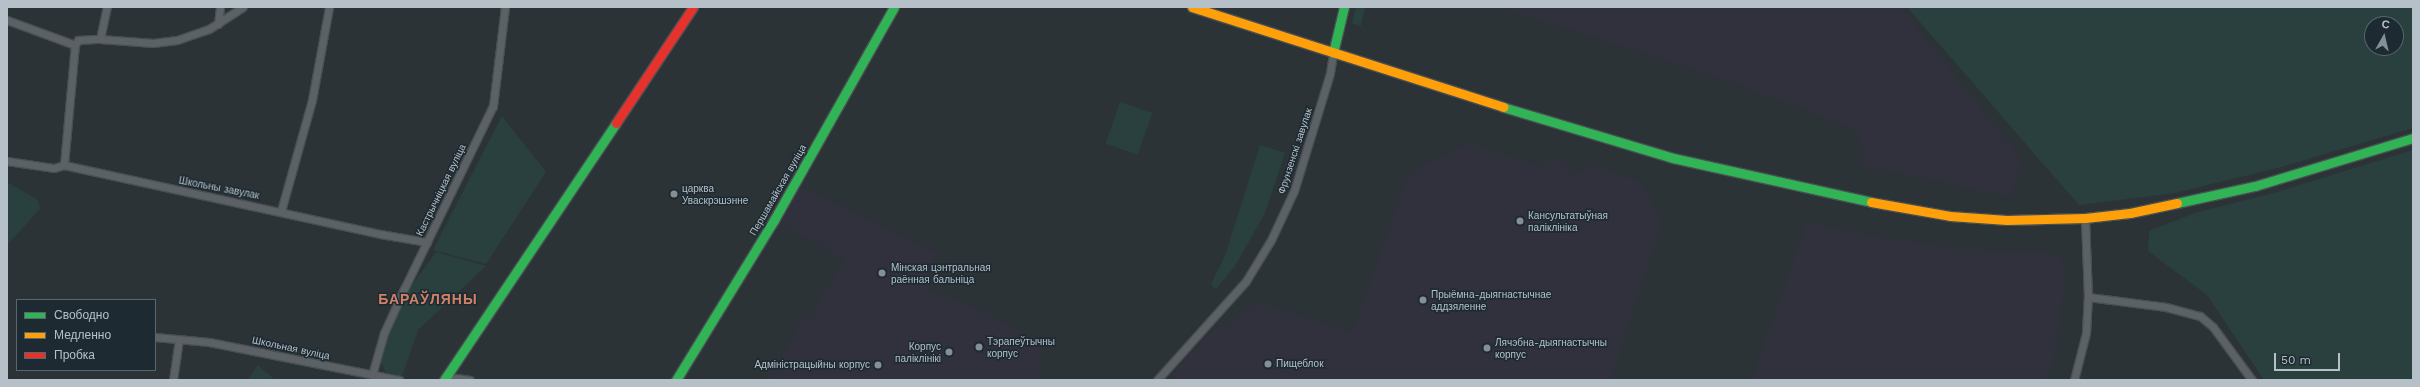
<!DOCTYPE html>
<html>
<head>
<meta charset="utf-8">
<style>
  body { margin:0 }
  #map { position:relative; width:2420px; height:387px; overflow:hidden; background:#2b3337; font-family:"Work Sans",sans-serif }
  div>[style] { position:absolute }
  .medical>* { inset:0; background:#30313d }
  .green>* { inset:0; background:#2a403e; transform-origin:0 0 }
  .roads { filter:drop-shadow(1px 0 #484f52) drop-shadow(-1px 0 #484f52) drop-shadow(0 1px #484f52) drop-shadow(0 -1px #484f52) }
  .street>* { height:7px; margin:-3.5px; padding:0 3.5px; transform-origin:3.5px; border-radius:3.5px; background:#5b6165 }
  .fast>* { height:9px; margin:-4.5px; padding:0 4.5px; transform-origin:4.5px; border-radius:4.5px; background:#30b455 }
  .slow>* { height:9px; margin:-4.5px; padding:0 4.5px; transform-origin:4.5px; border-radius:4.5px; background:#ff9f0a }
  .jam>* { height:9px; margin:-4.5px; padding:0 4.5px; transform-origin:4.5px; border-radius:4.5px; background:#e5322d }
  .dots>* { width:11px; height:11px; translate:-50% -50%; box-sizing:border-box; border:2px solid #1e2a32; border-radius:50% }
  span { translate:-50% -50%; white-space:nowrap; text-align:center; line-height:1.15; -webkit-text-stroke:3px #1e2a32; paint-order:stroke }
  .street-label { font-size:10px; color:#b5c0c8 }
  .poi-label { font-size:10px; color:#b5c0c8 }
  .left { translate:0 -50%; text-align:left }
  .right { translate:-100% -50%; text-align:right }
  .district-label { font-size:14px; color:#d08268; font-weight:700; letter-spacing:1px }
  .frame { position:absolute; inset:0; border:8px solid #b5c0c8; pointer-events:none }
  .legend { position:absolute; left:16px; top:299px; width:140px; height:72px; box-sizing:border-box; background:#1e2a32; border:1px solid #5a666e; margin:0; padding:5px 7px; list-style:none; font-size:12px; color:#b5c0c8 }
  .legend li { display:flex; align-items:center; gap:8px; height:20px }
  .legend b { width:20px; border:1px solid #5a666e }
  .north { position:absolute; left:2364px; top:16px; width:40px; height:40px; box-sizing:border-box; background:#1e2a32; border:1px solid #5a666e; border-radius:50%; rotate:8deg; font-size:11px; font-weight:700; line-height:16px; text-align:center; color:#b5c0c8 }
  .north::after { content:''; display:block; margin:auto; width:14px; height:18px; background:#858f95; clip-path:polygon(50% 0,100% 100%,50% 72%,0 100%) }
  .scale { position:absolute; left:2274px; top:353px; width:66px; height:18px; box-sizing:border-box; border:2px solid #b5c0c8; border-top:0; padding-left:5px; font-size:12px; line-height:14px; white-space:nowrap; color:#b5c0c8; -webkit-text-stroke:3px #1e2a32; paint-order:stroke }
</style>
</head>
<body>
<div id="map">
  <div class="medical">
    <div style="clip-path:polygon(1499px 7px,1901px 7px,2022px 160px,2010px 197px,1860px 165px,1863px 147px,1855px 129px,1706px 73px)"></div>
    <div style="clip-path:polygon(1470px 144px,1542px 167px,1546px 156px,1566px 162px,1573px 175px,1592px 165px,1641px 182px,1662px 223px,1611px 380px,1177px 380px,1174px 371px,1216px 327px,1229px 326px,1257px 302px,1352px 333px,1409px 173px,1455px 149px)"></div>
    <div style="clip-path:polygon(800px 186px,938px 253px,922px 286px,987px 313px,1043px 345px,1040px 380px,768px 380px,804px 316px,811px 317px,844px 259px,780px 223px)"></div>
    <div style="clip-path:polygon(1807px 222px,1884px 238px,1966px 249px,2053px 253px,2067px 268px,2054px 359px,2043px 380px,1751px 380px)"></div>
  </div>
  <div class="green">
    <div style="clip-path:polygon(1356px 7px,1365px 7px,1361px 26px,1352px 23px)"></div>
    <div style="clip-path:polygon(evenodd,1907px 7px,2413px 7px,2413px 128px,2281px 167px,2175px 193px,2079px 205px,1907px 7px,2372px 24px,2396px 24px,2396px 48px,2372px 48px,2372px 24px)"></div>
    <div style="left:1120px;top:102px;width:34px;height:44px;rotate:19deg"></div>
    <div style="clip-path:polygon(502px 116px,546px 172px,486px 264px,433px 250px)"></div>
    <div style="clip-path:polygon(1260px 145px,1285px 153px,1265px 213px,1235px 266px,1216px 289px,1211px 284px,1225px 256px)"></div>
    <div style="clip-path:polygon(2413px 150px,2413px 380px,2264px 380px,2207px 295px,2148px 251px,2149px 231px,2195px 213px,2274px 193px)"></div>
    <div style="clip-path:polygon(7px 182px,38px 200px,40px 209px,7px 245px)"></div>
    <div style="clip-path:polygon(436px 252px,486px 266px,418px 330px,402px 376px,386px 372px,380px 361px,388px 334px,408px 291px)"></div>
    <div style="clip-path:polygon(258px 365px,275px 380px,248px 380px)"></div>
  </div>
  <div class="roads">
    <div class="street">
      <div style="left:7px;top:20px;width:72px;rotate:20.2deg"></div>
      <div style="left:218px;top:24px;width:17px;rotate:-83deg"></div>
      <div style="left:100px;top:39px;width:33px;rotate:-78deg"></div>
      <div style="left:7px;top:161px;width:48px;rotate:8.5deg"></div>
      <div style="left:54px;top:168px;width:10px;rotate:-17deg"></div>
      <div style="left:64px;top:165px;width:323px;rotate:12.3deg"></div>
      <div style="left:380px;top:234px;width:48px;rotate:9.7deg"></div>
      <div style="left:64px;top:165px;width:121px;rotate:-84.8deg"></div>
      <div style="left:75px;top:45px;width:6px;rotate:-59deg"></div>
      <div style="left:78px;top:40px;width:22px;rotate:-3deg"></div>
      <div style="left:100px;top:39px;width:53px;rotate:4.3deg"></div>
      <div style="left:153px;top:43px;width:24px;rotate:-7deg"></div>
      <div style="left:177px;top:40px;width:34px;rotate:-19deg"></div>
      <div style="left:209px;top:29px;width:40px;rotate:-32.9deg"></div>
      <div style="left:281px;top:211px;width:115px;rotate:-74.4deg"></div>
      <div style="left:312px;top:100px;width:95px;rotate:-79.6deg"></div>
      <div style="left:2088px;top:297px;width:79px;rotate:7.3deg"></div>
      <div style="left:2166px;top:307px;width:35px;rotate:15deg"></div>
      <div style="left:2200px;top:316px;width:17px;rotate:40deg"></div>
      <div style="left:2213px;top:327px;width:66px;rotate:53.7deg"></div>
      <div style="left:155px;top:337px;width:54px;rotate:5.3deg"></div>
      <div style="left:209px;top:342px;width:194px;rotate:11.3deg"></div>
      <div style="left:372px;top:375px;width:44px;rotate:-74.1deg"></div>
      <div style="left:384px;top:333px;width:48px;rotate:-65.6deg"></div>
      <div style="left:404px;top:289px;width:203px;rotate:-64.1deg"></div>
      <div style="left:493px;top:106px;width:100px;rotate:-83.1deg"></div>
      <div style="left:173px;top:380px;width:41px;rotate:-81.7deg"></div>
      <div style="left:448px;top:380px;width:8px;rotate:-14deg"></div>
      <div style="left:456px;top:378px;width:14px;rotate:8deg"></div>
      <div style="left:1157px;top:380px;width:133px;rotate:-48deg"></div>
      <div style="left:1246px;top:281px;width:48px;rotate:-58.6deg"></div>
      <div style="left:1271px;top:240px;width:54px;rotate:-64.9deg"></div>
      <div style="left:1294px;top:191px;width:123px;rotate:-73deg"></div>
      <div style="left:1330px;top:73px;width:20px;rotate:-81deg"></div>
      <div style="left:2074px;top:380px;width:49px;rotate:-75.7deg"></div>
      <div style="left:2086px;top:333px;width:36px;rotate:-87deg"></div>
      <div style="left:2088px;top:297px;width:79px;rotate:-92.2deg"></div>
    </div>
    <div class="fast">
      <div style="left:1333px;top:53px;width:47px;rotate:-76.6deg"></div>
      <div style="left:1503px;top:107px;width:177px;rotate:16.7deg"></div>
      <div style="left:1673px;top:158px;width:203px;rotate:12.5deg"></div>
      <div style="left:2177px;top:203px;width:80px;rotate:-12.3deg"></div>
      <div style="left:2255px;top:186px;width:165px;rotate:-16.9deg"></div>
      <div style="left:444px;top:380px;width:309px;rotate:-56.2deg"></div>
      <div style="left:676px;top:380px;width:188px;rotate:-58.5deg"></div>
      <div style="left:774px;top:220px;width:244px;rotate:-60.6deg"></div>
    </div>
    <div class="slow">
      <div style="left:1192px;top:7px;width:327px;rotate:17.8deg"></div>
      <div style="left:1871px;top:202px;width:80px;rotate:10deg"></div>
      <div style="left:1950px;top:216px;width:57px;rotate:4deg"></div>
      <div style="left:2007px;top:220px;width:78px;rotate:-1.5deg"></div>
      <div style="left:2085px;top:218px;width:45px;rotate:-6.3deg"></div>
      <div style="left:2130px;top:213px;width:48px;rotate:-12deg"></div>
    </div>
    <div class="jam">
      <div style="left:616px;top:123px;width:139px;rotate:-56.4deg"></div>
    </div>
  </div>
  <div class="dots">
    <div style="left:674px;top:194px;background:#858f95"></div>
    <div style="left:1520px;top:221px;background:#858f95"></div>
    <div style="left:882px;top:273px;background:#858f95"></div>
    <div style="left:1423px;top:300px;background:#858f95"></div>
    <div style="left:979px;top:347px;background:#858f95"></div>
    <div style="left:1487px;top:348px;background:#858f95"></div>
    <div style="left:949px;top:352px;background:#858f95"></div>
    <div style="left:1268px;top:364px;background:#858f95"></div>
    <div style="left:878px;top:365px;background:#858f95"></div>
  </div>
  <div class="street-label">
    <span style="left:1295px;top:151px;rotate:-72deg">Фрунзенскі завулак</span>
    <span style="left:219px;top:188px;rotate:11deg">Школьны завулак</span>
    <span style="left:441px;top:190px;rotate:-64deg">Кастрычніцкая вуліца</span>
    <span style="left:778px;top:190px;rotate:-60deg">Першамайская вуліца</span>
    <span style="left:291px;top:348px;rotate:12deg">Школьная вуліца</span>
  </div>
  <div class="poi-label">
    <span class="left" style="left:682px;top:194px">царква<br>Уваскрэшэнне</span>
    <span class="left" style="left:1528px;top:221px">Кансультатыўная<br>паліклініка</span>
    <span class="left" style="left:891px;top:273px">Мінская цэнтральная<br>раённая бальніца</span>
    <span class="left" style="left:1431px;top:300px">Прыёмна-дыягнастычнае<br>аддзяленне</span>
    <span class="left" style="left:987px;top:347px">Тэрапеўтычны<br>корпус</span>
    <span class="left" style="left:1495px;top:348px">Лячэбна-дыягнастычны<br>корпус</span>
    <span class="right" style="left:941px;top:352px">Корпус<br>паліклінікі</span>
    <span class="left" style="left:1276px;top:364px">Пищеблок</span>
    <span class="right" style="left:870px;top:365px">Адміністрацыйны корпус</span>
  </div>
  <div class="district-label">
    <span style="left:428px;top:299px">БАРАЎЛЯНЫ</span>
  </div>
  <div class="frame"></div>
  <ul class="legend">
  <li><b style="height:5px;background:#30b455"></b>Свободно</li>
  <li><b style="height:5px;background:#ff9f0a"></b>Медленно</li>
  <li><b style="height:5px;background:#e5322d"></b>Пробка</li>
  </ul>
  <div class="north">С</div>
  <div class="scale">50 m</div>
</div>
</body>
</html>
